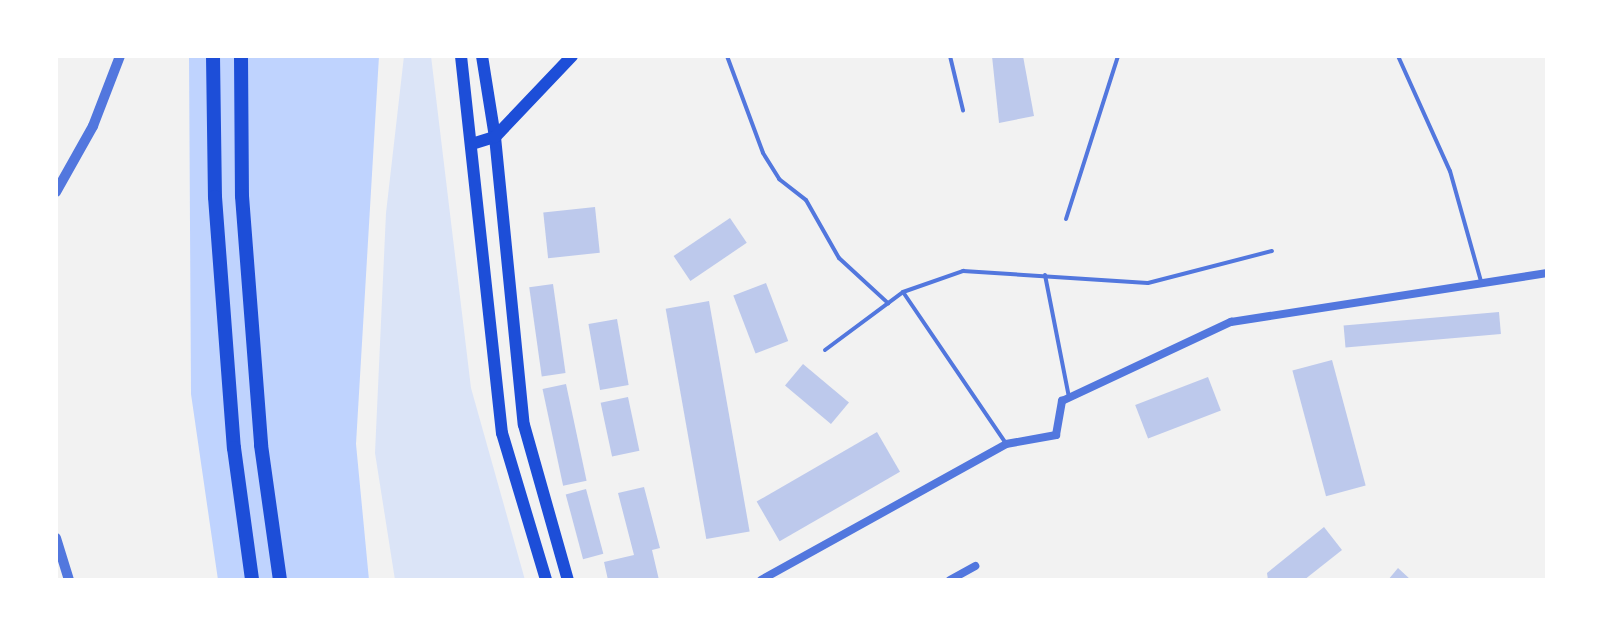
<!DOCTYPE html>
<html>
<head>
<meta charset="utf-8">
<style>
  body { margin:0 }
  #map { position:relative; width:1603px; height:636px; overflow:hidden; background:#f2f2f2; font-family:Mulish,sans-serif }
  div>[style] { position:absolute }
  .green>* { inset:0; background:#dbe4f7 }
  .water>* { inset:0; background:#bfd3fe }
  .building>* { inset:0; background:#bdc9ec; transform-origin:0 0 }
  .service>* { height:4px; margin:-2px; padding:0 2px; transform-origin:2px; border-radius:2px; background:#5277de }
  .minor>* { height:8px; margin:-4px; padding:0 4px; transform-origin:4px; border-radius:4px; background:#5277de }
  .tertiary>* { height:10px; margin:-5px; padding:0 5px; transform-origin:5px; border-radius:5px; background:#5277de }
  .trunk>* { height:12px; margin:-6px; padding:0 6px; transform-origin:6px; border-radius:6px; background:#1d4ed8 }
  .motorway>* { height:14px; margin:-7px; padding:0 7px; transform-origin:7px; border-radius:7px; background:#1d4ed8 }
  span { translate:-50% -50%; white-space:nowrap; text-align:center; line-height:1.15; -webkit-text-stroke:6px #fff; paint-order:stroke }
  .frame { position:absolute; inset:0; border:58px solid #fff; pointer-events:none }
</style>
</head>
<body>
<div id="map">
  <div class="green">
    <div style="clip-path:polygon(404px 56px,431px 56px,471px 388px,525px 580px,395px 580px,375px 453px,386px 213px)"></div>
  </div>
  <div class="water">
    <div style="clip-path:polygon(189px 56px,379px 56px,356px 444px,369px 580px,218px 580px,191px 394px)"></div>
  </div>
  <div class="building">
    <div style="clip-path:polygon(992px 56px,1023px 56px,1034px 116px,999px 123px)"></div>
    <div style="left:595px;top:207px;width:46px;height:52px;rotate:84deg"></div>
    <div style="left:730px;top:218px;width:30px;height:68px;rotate:56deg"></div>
    <div style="left:766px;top:283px;width:62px;height:35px;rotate:69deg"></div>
    <div style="left:553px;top:284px;width:90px;height:24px;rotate:82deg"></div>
    <div style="left:709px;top:301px;width:234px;height:44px;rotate:80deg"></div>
    <div style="left:1499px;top:312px;width:22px;height:156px;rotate:85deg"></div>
    <div style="left:617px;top:319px;width:67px;height:29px;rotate:80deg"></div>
    <div style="left:1332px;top:360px;width:130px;height:41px;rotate:75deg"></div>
    <div style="left:803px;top:364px;width:60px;height:28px;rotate:40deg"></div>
    <div style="left:1208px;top:377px;width:36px;height:78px;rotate:69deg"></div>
    <div style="left:566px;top:384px;width:99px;height:24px;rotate:78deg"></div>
    <div style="left:628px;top:397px;width:55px;height:28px;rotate:78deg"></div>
    <div style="left:877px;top:432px;width:46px;height:139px;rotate:60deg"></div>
    <div style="clip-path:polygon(644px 487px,660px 548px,652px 550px,659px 580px,608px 580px,604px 562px,634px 555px,618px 493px)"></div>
    <div style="left:586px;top:489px;width:67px;height:21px;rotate:75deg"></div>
    <div style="clip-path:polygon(1324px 527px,1342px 550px,1304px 580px,1268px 580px,1267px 573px)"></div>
    <div style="clip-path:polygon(1398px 568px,1411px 580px,1388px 580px)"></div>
  </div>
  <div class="service">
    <div style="left:727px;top:56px;width:103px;rotate:69.6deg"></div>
    <div style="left:763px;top:153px;width:31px;rotate:58deg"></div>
    <div style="left:779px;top:179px;width:34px;rotate:38deg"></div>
    <div style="left:806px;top:200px;width:67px;rotate:60.4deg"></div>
    <div style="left:839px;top:258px;width:67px;rotate:42.6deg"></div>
    <div style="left:950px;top:56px;width:56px;rotate:76.5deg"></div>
    <div style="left:1398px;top:56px;width:126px;rotate:65.7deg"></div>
    <div style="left:1450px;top:171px;width:114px;rotate:74.3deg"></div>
    <div style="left:1066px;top:219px;width:171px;rotate:-72.3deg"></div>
    <div style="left:1045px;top:275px;width:124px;rotate:78.9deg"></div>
    <div style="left:903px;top:292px;width:64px;rotate:-19.3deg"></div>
    <div style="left:963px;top:271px;width:185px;rotate:3.7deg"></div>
    <div style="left:1148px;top:283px;width:128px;rotate:-14.5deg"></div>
    <div style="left:825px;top:350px;width:97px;rotate:-36.6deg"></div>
    <div style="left:903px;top:292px;width:181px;rotate:55.8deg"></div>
  </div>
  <div class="minor">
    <div style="left:761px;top:580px;width:280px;rotate:-29deg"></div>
    <div style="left:1006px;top:444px;width:51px;rotate:-10.2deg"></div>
    <div style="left:1056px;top:435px;width:35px;rotate:-80deg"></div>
    <div style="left:1062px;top:401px;width:187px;rotate:-25.1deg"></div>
    <div style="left:1231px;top:322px;width:320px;rotate:-8.8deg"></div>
    <div style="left:950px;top:580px;width:29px;rotate:-29deg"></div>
  </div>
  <div class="tertiary">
    <div style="left:56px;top:192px;width:76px;rotate:-60.7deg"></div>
    <div style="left:93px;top:126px;width:75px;rotate:-68.9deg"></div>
    <div style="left:56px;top:538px;width:44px;rotate:72.8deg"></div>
  </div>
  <div class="trunk">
    <div style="left:461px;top:56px;width:379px;rotate:83.8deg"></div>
    <div style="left:502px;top:433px;width:153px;rotate:73.3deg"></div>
    <div style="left:482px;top:56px;width:82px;rotate:80.9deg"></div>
    <div style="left:495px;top:137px;width:289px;rotate:84.3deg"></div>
    <div style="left:524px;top:425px;width:161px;rotate:74.2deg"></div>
    <div style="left:475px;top:143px;width:21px;rotate:-17deg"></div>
    <div style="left:495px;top:137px;width:112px;rotate:-46.5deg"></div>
  </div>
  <div class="motorway">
    <div style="left:213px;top:56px;width:141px;rotate:89.2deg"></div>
    <div style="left:215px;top:197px;width:252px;rotate:85.7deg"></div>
    <div style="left:234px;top:448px;width:133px;rotate:82.2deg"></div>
    <div style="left:241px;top:56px;width:140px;rotate:89.6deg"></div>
    <div style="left:242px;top:196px;width:250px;rotate:85.6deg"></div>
    <div style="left:261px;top:445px;width:136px;rotate:82deg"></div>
  </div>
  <div class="frame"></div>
</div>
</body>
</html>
